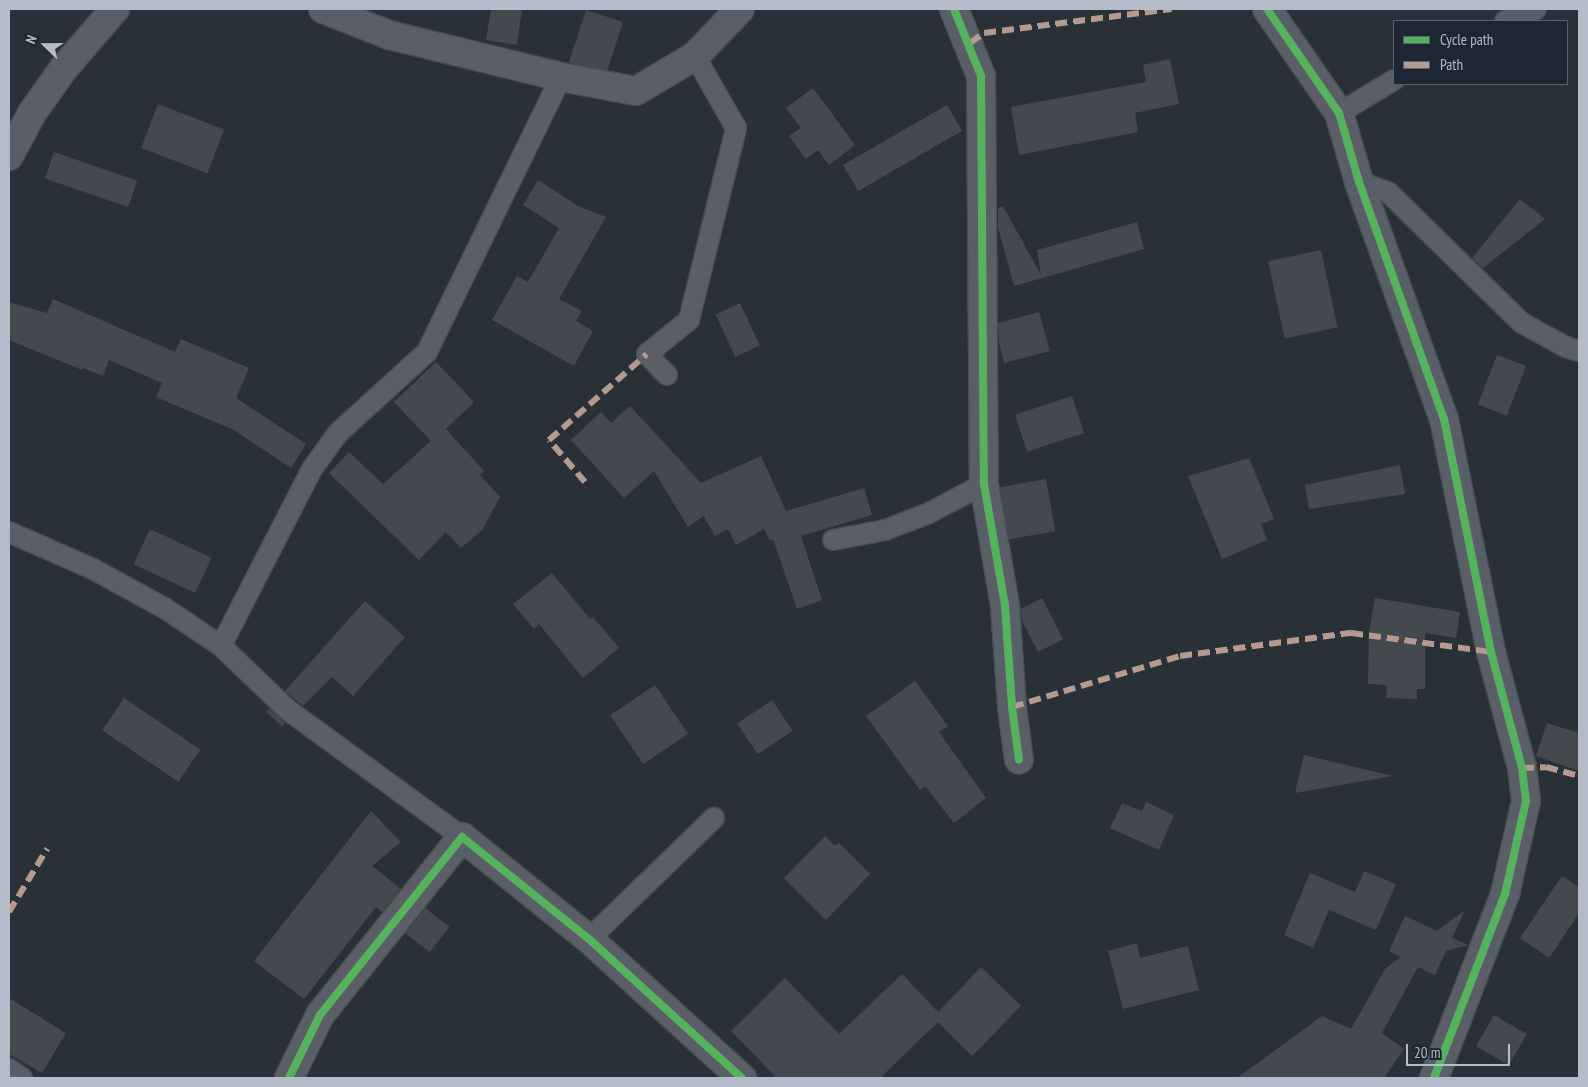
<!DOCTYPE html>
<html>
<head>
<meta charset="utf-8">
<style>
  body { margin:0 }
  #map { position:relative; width:1588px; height:1087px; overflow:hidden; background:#2a3038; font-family:"PT Sans Narrow",sans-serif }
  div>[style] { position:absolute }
  .building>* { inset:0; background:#444950; transform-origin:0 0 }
  .roads { filter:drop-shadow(1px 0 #484c53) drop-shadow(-1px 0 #484c53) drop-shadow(0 1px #484c53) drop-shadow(0 -1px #484c53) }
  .lane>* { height:20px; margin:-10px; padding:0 10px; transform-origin:10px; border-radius:10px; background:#5a5e66 }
  .street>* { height:28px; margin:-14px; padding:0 14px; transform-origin:14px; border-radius:14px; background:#5a5e66 }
  .quiet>* { height:6px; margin-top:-3px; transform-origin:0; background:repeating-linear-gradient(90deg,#b69a8f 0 12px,transparent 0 18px) }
  .cycleway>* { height:8px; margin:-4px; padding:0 4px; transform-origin:4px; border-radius:4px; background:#56b35d }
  span { translate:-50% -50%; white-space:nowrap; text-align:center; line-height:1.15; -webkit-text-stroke:4px #1d2633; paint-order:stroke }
  .frame { position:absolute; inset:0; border:10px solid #b4bcc9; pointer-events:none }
  .legend { position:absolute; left:1393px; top:20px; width:175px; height:65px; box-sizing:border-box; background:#1d2633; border:1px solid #59626f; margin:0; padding:6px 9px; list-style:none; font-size:15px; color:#b4bcc9 }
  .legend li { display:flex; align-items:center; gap:10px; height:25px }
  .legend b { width:25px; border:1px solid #59626f }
  .north { position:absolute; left:20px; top:20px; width:50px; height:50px; -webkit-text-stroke:4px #1d2633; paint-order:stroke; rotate:292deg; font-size:14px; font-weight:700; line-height:20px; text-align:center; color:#b4bcc9 }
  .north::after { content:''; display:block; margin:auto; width:18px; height:22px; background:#b4bcc9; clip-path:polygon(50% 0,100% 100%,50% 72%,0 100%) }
  .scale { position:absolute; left:1406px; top:1044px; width:104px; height:22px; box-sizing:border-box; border:2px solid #b4bcc9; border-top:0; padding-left:6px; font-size:15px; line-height:18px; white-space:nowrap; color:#b4bcc9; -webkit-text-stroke:4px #1d2633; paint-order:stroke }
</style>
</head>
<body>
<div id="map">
  <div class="building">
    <div style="clip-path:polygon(491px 9px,522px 9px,517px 45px,486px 40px)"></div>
    <div style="left:586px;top:10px;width:39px;height:55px;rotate:18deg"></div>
    <div style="clip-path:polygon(1170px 59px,1179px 104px,1135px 113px,1138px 132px,1019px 155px,1011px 107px,1146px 82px,1143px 65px)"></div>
    <div style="clip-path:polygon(813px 88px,855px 145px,829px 165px,818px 150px,806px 159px,789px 136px,801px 128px,786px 108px)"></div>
    <div style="left:158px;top:104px;width:71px;height:47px;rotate:21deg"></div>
    <div style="left:947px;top:105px;width:30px;height:120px;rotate:60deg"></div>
    <div style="left:54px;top:152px;width:88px;height:28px;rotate:19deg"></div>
    <div style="clip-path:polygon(538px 180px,578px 206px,606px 217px,559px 299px,582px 311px,576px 321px,593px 331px,574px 366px,492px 320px,517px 276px,528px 282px,559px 228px,523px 205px)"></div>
    <div style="clip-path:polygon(1520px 199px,1545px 219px,1483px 268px,1472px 258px)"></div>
    <div style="clip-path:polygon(1003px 206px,1041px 275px,1037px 250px,1137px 222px,1144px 249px,1014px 286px,998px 227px,998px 208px)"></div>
    <div style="left:1321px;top:250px;width:79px;height:54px;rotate:78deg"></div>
    <div style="clip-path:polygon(53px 299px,175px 352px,181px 339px,249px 368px,236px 398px,306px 444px,291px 468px,234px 430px,156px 397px,162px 383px,109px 360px,103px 376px,83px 368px,82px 370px,9px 340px,9px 302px,47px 313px)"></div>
    <div style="left:740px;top:303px;width:47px;height:27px;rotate:65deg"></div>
    <div style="clip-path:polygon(1039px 312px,1050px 351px,1004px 363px,999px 342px,998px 323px)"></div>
    <div style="left:1497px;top:355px;width:31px;height:53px;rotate:21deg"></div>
    <div style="clip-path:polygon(436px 362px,474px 402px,446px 429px,484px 471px,480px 475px,500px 497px,482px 530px,461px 548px,446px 532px,419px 560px,329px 473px,349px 452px,383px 484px,431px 441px,394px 402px)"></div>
    <div style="left:1072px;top:396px;width:39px;height:60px;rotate:72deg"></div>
    <div style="clip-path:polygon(630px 406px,701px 483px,761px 456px,786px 511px,864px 488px,872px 515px,801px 536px,822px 600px,797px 609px,773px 539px,770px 541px,764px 529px,736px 545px,728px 529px,715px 536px,704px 516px,688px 527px,654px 471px,624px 498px,571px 440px,601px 412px,611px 423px)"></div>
    <div style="clip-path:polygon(1249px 458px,1274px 519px,1261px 524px,1267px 540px,1222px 559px,1188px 476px)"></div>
    <div style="clip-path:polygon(1400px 465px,1405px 494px,1309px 509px,1305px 485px)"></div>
    <div style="left:1046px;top:479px;width:53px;height:47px;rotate:80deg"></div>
    <div style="left:150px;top:529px;width:68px;height:39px;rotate:25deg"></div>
    <div style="clip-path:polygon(552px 573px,590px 619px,593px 617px,619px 648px,583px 678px,539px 624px,534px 629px,513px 604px)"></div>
    <div style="clip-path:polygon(1042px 598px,1063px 639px,1038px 652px,1022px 621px,1021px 609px)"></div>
    <div style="clip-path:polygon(1375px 598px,1460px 612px,1456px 638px,1425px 633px,1425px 689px,1417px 689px,1417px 699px,1386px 698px,1387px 685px,1368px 684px,1369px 631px)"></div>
    <div style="clip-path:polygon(365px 601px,405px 637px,353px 696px,332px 677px,303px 706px,285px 691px)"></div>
    <div style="clip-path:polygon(915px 681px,948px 726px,939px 732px,986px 798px,954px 823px,925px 786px,920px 790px,866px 716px)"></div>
    <div style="left:655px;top:685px;width:59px;height:54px;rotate:56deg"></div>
    <div style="left:124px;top:698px;width:92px;height:39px;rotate:34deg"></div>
    <div style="left:772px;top:700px;width:37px;height:42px;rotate:56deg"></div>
    <div style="clip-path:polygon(269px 708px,285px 723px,282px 726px,266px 712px)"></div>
    <div style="clip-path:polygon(1547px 723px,1579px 733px,1579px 771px,1536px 756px)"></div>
    <div style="clip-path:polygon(1304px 755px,1393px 776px,1295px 793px)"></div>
    <div style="clip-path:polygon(1146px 802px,1174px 815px,1159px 850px,1110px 828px,1122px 803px,1142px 811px)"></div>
    <div style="clip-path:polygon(371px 811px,401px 842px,372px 866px,401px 889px,382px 912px,376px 907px,304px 999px,254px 961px)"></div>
    <div style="clip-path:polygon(825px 836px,835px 846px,839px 843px,870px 874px,826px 920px,784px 878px)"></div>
    <div style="clip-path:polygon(1364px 871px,1396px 884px,1376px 930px,1329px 910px,1313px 948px,1284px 935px,1310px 873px,1355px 892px)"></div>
    <div style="clip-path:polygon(1562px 876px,1579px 887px,1579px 913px,1549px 958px,1520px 938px)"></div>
    <div style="left:425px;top:908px;width:31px;height:32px;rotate:38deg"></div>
    <div style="clip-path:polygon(1465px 910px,1452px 938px,1468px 945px,1446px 951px,1435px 975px,1418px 967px,1382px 1033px,1404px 1049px,1384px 1078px,1237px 1078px,1322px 1016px,1351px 1029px,1385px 969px,1401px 957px,1389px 951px,1405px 916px,1437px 931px)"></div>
    <div style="clip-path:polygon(1137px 943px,1140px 958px,1188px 946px,1199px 990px,1123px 1009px,1108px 951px)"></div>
    <div style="clip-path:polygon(981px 967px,1021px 1006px,972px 1056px,938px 1022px,880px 1078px,777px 1078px,731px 1031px,785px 978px,839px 1034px,902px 974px,938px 1012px)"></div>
    <div style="clip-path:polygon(9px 998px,66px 1033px,42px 1073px,9px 1054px)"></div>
    <div style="left:1494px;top:1015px;width:38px;height:36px;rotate:30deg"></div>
  </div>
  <div class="roads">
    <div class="lane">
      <div style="left:1505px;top:21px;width:33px;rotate:-21deg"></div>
      <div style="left:1339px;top:113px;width:64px;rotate:-31deg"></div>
      <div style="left:1359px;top:182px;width:31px;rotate:19deg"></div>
      <div style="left:1388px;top:192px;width:187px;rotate:44.4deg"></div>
      <div style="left:1522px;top:323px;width:50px;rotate:28.6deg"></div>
      <div style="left:1566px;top:347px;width:14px;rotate:17deg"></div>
      <div style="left:667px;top:375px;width:29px;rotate:-134deg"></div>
      <div style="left:647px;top:354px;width:54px;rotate:-39deg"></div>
      <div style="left:689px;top:320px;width:198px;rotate:-76.2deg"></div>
      <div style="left:736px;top:128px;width:83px;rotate:-119.7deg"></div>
      <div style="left:9px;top:532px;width:92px;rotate:23.8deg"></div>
      <div style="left:93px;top:569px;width:83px;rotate:28.7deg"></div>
      <div style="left:166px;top:609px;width:66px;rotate:33.9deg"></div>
      <div style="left:221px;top:646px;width:93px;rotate:43.7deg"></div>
      <div style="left:288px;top:710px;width:215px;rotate:36.1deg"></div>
      <div style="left:833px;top:540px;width:53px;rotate:-10.9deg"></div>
      <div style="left:885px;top:530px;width:47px;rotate:-21.1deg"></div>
      <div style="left:929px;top:513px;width:62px;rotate:-27.8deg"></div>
      <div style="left:221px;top:646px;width:199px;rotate:-62.8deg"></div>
      <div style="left:312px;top:469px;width:44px;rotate:-54.2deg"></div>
      <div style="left:338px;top:433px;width:120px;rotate:-42.3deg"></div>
      <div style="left:427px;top:352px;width:306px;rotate:-64deg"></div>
      <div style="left:589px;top:939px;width:174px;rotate:-44.1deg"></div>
      <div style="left:9px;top:1069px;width:16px;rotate:35deg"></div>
    </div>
    <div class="street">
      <div style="left:323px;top:9px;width:71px;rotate:21.5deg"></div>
      <div style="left:389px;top:35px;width:177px;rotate:13.7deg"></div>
      <div style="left:561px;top:77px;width:76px;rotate:10.6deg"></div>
      <div style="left:636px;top:91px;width:69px;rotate:-30.7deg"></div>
      <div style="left:695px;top:56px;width:65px;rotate:-46.2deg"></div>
      <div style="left:954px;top:9px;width:72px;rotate:68.1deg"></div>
      <div style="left:981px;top:76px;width:408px;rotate:89.6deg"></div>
      <div style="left:984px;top:484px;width:124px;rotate:80.2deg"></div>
      <div style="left:1005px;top:606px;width:101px;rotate:86deg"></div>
      <div style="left:1012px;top:707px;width:53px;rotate:82.5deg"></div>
      <div style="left:1267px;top:9px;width:126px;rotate:55.3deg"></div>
      <div style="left:1339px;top:113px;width:72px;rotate:73.8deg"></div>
      <div style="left:1359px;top:182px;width:252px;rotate:70.3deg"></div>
      <div style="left:1444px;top:419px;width:238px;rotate:78.6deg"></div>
      <div style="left:1491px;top:652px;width:120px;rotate:75deg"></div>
      <div style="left:1522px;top:768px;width:33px;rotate:83deg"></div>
      <div style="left:1526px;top:801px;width:95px;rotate:102.7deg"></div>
      <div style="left:1505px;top:894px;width:197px;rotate:111.1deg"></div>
      <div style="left:9px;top:156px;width:49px;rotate:-61.9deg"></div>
      <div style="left:32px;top:113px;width:55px;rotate:-54.6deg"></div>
      <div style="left:64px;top:68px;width:78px;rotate:-49.2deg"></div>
      <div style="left:289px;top:1078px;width:70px;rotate:-63.8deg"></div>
      <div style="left:320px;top:1015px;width:228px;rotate:-51.4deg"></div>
      <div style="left:462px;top:837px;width:163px;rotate:38.8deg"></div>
      <div style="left:589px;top:939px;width:207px;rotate:42.3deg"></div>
    </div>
  </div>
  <div class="quiet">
    <div style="left:970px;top:43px;width:17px;rotate:-36deg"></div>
    <div style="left:984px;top:33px;width:189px;rotate:-7.3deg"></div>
    <div style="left:585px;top:482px;width:55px;rotate:-130.6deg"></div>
    <div style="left:549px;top:440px;width:130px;rotate:-41.3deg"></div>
    <div style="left:1012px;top:707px;width:176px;rotate:-16.9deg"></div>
    <div style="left:1180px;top:656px;width:173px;rotate:-7.7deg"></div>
    <div style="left:1351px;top:633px;width:141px;rotate:7.7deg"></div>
    <div style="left:1522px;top:768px;width:24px;rotate:-2deg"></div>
    <div style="left:1546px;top:767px;width:34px;rotate:15deg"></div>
    <div style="left:9px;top:912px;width:74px;rotate:-58.9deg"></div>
  </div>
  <div class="cycleway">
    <div style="left:954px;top:9px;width:72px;rotate:68.1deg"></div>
    <div style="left:981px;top:76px;width:408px;rotate:89.6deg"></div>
    <div style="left:984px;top:484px;width:124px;rotate:80.2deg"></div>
    <div style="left:1005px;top:606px;width:101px;rotate:86deg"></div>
    <div style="left:1012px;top:707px;width:53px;rotate:82.5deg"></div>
    <div style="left:1267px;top:9px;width:126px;rotate:55.3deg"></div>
    <div style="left:1339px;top:113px;width:72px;rotate:73.8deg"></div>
    <div style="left:1359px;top:182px;width:252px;rotate:70.3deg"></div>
    <div style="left:1444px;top:419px;width:238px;rotate:78.6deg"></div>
    <div style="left:1491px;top:652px;width:120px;rotate:75deg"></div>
    <div style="left:1522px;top:768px;width:33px;rotate:83deg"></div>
    <div style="left:1526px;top:801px;width:95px;rotate:102.7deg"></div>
    <div style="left:1505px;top:894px;width:197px;rotate:111.1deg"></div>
    <div style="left:289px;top:1078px;width:70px;rotate:-63.8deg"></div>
    <div style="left:320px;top:1015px;width:228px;rotate:-51.4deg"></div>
    <div style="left:462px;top:837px;width:163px;rotate:38.8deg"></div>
    <div style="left:589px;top:939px;width:207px;rotate:42.3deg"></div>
  </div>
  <div class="frame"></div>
  <ul class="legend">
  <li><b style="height:6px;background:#56b35d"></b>Cycle path</li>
  <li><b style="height:6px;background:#b69a8f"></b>Path</li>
  </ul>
  <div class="north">N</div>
  <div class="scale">20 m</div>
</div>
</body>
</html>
